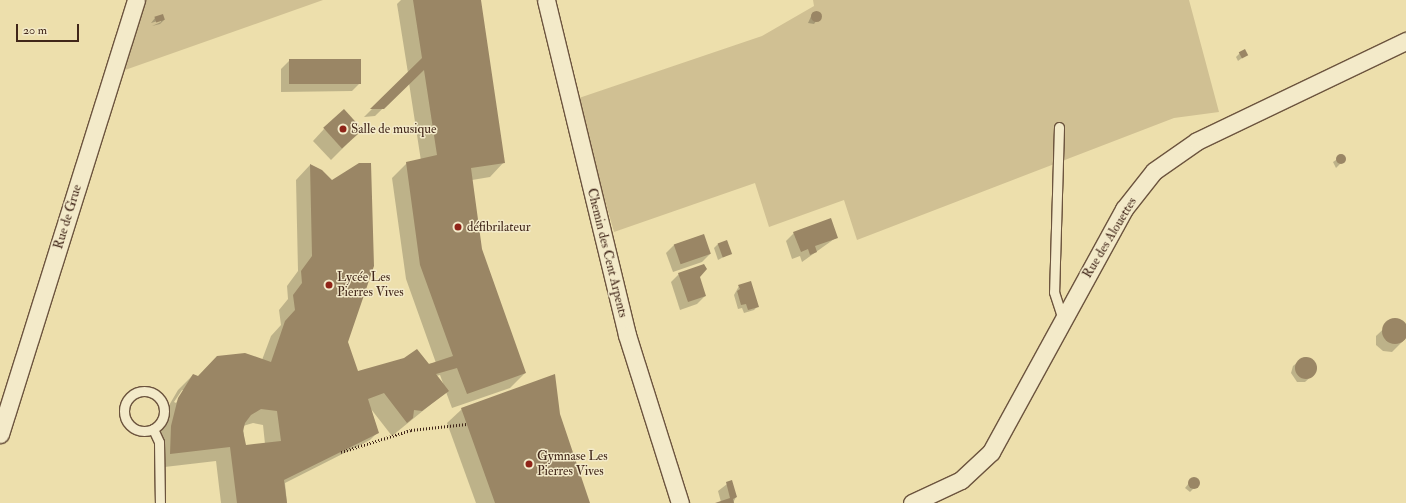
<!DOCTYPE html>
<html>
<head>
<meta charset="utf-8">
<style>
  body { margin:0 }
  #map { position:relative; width:1406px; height:503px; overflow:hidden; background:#eddfac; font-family:"IM FELL Double Pica",serif }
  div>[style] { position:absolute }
  .green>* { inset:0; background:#d0c093 }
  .shadow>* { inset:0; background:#0003 }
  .building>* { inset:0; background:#9a8665; transform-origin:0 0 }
  .round { border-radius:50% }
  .path>* { height:2.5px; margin-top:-1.25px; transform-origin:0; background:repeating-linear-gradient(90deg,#412619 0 1px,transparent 0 3px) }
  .roads { filter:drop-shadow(1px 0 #6c543e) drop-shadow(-1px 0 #6c543e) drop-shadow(0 1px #6c543e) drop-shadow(0 -1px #6c543e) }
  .lane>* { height:9px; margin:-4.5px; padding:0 4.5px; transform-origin:4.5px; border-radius:4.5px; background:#f3eac9 }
  .lane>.ring { margin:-4.5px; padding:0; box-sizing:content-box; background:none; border:9px solid #f3eac9; border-radius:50% }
  .street>* { height:17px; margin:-8.5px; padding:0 8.5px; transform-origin:8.5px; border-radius:8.5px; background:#f3eac9 }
  .dots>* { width:11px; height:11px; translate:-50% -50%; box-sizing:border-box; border:2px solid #f3eac9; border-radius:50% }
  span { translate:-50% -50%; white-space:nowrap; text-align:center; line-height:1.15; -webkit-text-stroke:3px #f3eac9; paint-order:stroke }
  .poi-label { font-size:13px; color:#412619 }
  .left { translate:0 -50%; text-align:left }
  .street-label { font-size:13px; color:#412619 }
  .scale { position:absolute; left:16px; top:24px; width:63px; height:18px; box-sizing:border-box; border:2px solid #412619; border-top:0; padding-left:5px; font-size:12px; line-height:14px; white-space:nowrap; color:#412619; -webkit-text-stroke:3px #f3eac9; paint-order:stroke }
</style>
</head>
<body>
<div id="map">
  <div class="green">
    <div style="clip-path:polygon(146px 0,323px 0,125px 70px)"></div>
    <div style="clip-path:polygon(813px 0,1189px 0,1219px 112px,1174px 118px,857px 240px,844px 200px,769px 227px,755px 183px,614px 232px,576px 99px,762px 36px,814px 6px)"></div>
  </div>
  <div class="shadow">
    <div style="clip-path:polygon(evenodd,401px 0,480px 0,504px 162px,490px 177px,472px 180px,481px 249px,525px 373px,510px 388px,452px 408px,446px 392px,392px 436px,371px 409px,378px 432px,370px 440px,285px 483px,287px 503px,221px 503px,216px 461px,156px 468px,157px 441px,164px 414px,178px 390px,193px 375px,198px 377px,262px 360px,271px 336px,281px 325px,279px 310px,288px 299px,287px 286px,298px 271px,296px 180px,310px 165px,321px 171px,347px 342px,357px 372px,436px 363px,406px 279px,392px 178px,407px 163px,421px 161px,409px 83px,375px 116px,364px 117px,408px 73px,397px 4px,401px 0,440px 375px,444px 386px,436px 376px,440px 375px,401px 0,182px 390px,184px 390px,176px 403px,174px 402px,182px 390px,401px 0,253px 423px,263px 425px,265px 444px,245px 446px,243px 426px,253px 423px)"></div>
    <div style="clip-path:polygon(813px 12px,819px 13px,820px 16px,814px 24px,808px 23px)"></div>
    <div style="clip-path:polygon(155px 18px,164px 20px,160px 24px,152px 26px,161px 22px,161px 20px,151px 23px)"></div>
    <div style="clip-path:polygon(1240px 53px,1246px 55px,1238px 61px,1236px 57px)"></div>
    <div style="clip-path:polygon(289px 61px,360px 83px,352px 91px,281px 92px,281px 69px)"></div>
    <div style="clip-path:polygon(324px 129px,350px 141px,331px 160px,313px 141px)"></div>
    <div style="clip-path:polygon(1342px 156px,1344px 160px,1336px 168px,1333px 162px)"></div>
    <div style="clip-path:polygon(794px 233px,837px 237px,802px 262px,800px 256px,792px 259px,786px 241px)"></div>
    <div style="clip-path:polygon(703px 235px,710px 254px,702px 262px,673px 272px,666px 253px,674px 245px)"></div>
    <div style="clip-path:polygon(718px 244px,731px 253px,718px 260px,714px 248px)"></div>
    <div style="clip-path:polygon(679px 274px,699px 277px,705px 296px,697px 304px,680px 310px,671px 282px)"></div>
    <div style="clip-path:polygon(739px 286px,758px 306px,754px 310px,744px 313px,742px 308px,738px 309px,734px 295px)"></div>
    <div style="clip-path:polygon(1394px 319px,1403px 321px,1406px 325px,1406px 338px,1392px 352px,1383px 351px,1376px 345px,1376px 336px)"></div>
    <div style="clip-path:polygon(1304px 357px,1312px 359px,1316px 365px,1315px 373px,1305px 382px,1297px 382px,1291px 373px,1293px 366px)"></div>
    <div style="clip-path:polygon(462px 409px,559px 414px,589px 503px,476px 503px,447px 423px)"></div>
    <div style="clip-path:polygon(1193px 478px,1199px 483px,1190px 492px,1185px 488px)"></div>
    <div style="clip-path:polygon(731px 481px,736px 497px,733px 503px,717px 503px,721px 502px,718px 491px)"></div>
  </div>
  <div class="building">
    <div style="clip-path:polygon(evenodd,413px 0,481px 0,505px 163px,471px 168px,482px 249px,526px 373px,467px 394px,457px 368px,436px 374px,449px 391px,422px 411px,414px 410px,413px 418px,407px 423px,384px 393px,368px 399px,379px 433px,284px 480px,287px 503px,237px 503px,230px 447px,170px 454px,171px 426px,178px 398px,193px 374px,198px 376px,217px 356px,245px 353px,271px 362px,285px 321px,295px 310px,293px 295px,302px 283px,301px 271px,312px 256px,310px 164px,322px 170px,332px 180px,359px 163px,371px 163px,374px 266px,348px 342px,358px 371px,404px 358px,417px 349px,429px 364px,453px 356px,420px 265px,406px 162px,437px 155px,424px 70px,384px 109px,370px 109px,422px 58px,413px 0,261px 409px,277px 411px,281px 441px,246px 445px,243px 431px,245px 423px,251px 415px,261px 409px)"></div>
    <div class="round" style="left:810.5px;top:10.5px;width:11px;height:11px"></div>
    <div style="left:163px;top:14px;width:6px;height:9px;rotate:72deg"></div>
    <div style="left:1245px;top:49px;width:7px;height:7px;rotate:63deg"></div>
    <div style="left:361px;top:59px;width:25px;height:72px;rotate:90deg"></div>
    <div style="left:344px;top:109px;width:28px;height:28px;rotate:48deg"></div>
    <div class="round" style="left:1336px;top:154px;width:10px;height:10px"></div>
    <div style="clip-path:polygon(831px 218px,838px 238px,815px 246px,817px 252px,810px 255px,808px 249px,801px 252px,793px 232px)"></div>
    <div style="left:704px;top:234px;width:21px;height:32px;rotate:71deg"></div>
    <div style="left:727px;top:240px;width:15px;height:10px;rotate:70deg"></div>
    <div style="clip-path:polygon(704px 264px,707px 269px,700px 277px,706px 296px,688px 302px,678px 273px)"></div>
    <div style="clip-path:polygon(751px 281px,759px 307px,748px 310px,746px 304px,741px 305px,737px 291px,740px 289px,738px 285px)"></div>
    <div class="round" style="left:1382px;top:318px;width:26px;height:26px"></div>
    <div class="round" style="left:1295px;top:357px;width:22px;height:22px"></div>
    <div style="clip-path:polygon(555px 374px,560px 414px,590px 503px,495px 503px,461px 408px)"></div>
    <div class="round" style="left:1188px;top:477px;width:12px;height:12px"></div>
    <div style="clip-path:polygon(732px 480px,737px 497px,733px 499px,734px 503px,715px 503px,730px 498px,726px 482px)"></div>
  </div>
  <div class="path">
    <div style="left:341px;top:452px;width:73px;rotate:-17.4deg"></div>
    <div style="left:411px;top:430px;width:56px;rotate:-6.1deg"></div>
  </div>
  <div class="roads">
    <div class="lane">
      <div style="left:1059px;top:127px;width:165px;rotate:91.7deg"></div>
      <div style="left:1054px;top:292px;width:28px;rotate:72deg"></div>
      <div class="ring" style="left:124px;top:391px;width:31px;height:31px"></div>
      <div style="left:153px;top:429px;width:14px;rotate:65deg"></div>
      <div style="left:159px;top:442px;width:61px;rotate:89.1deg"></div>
    </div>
    <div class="street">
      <div style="left:546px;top:0;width:345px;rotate:76.4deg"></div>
      <div style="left:627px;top:335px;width:176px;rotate:72.5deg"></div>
      <div style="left:0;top:434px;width:455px;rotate:-72.6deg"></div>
      <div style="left:912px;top:503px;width:54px;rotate:-25.1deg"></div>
      <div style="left:961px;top:480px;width:41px;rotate:-43deg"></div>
      <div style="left:991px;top:452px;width:277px;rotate:-61.3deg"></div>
      <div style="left:1124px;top:209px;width:48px;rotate:-51.7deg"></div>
      <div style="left:1154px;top:171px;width:52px;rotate:-34.9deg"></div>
      <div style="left:1197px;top:141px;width:232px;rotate:-25.6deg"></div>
    </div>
  </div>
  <div class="dots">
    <div style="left:343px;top:129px;background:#8f2418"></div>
    <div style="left:458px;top:227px;background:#8f2418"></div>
    <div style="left:329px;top:285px;background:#8f2418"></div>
    <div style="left:529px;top:464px;background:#8f2418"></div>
  </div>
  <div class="poi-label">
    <span class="left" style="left:351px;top:129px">Salle de musique</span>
    <span class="left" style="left:467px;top:227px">défibrilateur</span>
    <span class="left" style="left:337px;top:285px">Lycée Les<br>Pierres Vives</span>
    <span class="left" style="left:537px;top:464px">Gymnase Les<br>Pierres Vives</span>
  </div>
  <div class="street-label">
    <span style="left:68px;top:217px;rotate:-73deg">Rue de Grue</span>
    <span style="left:1110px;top:238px;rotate:-59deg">Rue des Alouettes</span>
    <span style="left:607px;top:253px;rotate:76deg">Chemin des Cent Arpents</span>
  </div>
  <div class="scale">20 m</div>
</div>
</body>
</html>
